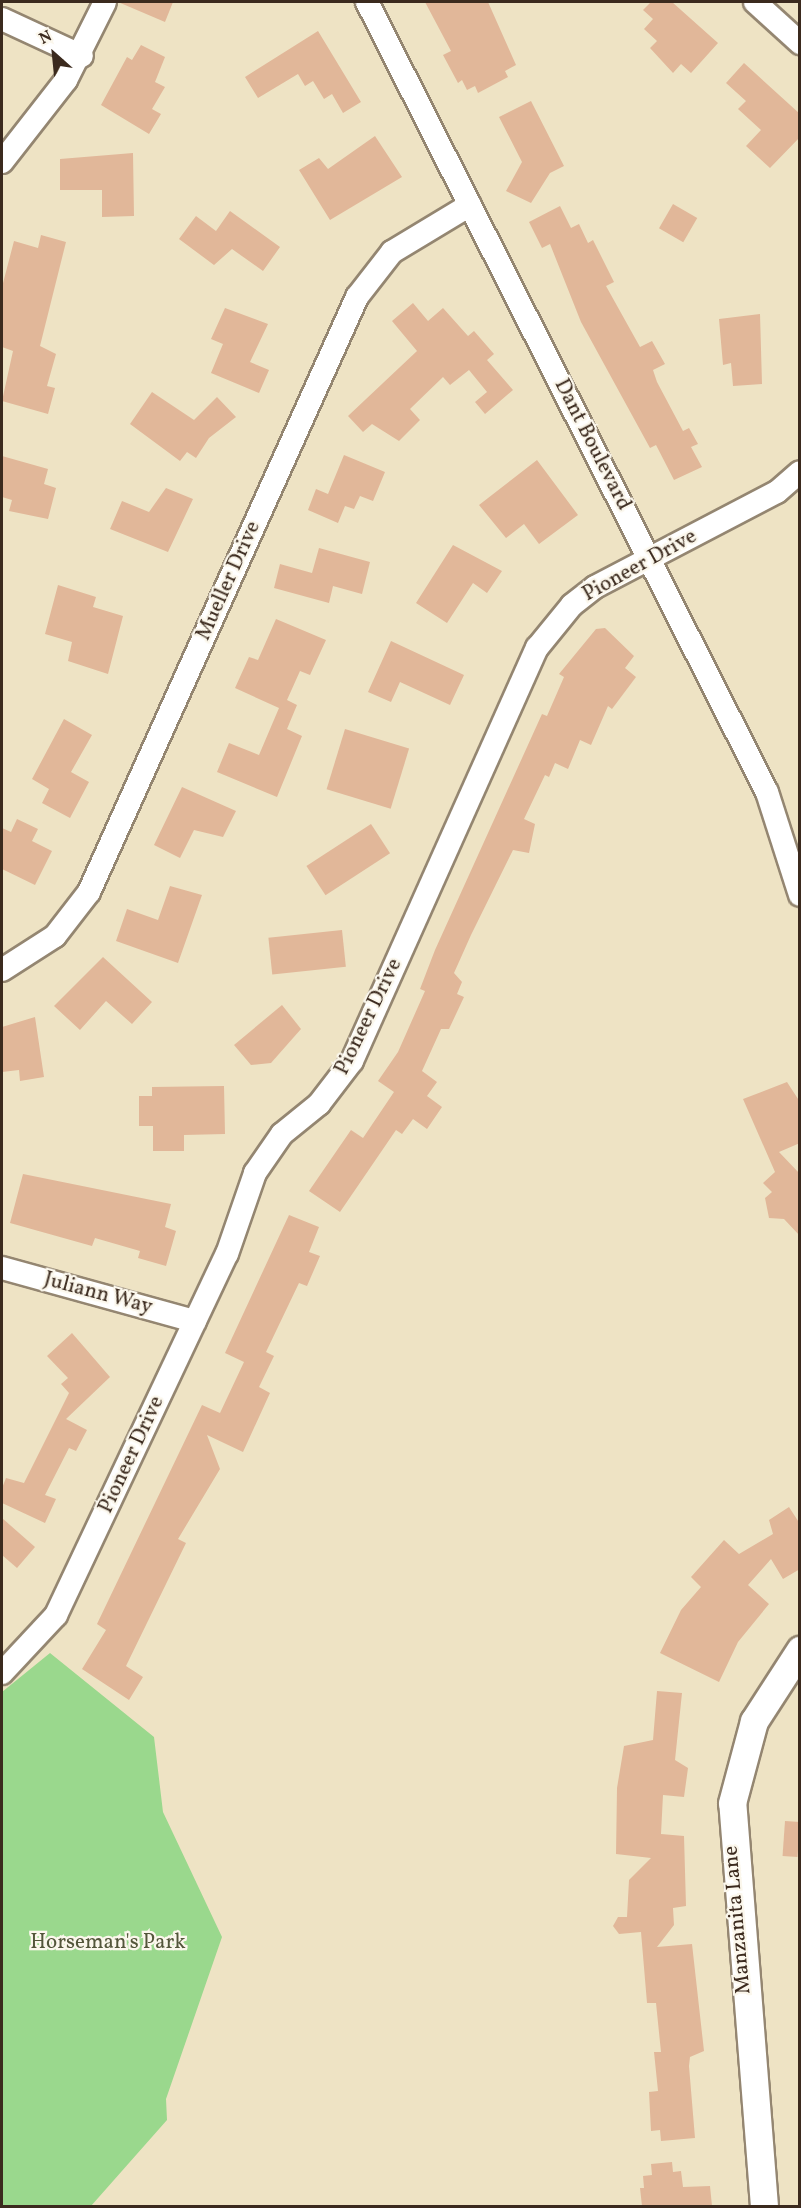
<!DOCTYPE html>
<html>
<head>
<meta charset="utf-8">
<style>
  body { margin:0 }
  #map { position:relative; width:801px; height:2208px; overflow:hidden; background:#eee3c4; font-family:Vollkorn,serif }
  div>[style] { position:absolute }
  .green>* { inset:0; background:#9ad88d }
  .building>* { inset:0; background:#e1b799; transform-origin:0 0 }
  .roads { filter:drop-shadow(2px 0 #948671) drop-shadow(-2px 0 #948671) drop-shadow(0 2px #948671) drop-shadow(0 -2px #948671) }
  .minor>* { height:22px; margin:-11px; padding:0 11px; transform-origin:11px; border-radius:11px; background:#fff }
  .tertiary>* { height:27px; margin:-13.5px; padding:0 13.5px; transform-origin:13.5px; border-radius:13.5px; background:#fff }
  span { translate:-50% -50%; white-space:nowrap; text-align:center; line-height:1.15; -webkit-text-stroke:4.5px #fbf7ec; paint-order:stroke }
  .street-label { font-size:21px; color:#3b2a1e }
  .park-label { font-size:21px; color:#53563a }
  .frame { position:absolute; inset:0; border:3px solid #3b2a1e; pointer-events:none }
  .north { position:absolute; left:24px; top:24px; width:60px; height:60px; -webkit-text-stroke:4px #fbf7ec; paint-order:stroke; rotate:333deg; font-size:16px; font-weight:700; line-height:24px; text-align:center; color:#3b2a1e }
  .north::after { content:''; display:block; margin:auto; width:21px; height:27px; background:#3b2a1e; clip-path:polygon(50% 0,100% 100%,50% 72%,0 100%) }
</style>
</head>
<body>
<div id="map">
  <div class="green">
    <div style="clip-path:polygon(50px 1653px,154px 1737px,163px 1812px,222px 1937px,166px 2099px,167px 2120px,91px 2206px,2px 2206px,2px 1692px)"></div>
  </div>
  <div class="building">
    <div style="clip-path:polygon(118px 2px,173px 2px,165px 22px)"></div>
    <div style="clip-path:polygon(425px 2px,488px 2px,516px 65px,505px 71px,508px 77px,478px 93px,475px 86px,467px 90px,462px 80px,458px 83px,443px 55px,451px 51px)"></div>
    <div style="clip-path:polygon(651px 2px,672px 2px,718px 43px,691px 73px,681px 64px,673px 73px,650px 48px,657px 41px,644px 29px,653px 19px,643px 10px)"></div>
    <div style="clip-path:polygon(318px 31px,361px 102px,343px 113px,332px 94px,324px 99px,313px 81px,305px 86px,298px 74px,258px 98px,245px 77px)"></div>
    <div style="clip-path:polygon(141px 45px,165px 57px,155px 82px,165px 87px,152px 109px,161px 114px,149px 134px,101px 105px,127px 57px,132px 60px)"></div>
    <div style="clip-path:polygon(744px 63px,800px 114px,800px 137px,770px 168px,746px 146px,761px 130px,738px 109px,746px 101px,726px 83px)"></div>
    <div style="clip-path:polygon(531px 101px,564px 166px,550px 173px,531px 203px,506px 191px,522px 162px,499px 117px)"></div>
    <div style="clip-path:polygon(375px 136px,402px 177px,330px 220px,299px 170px,319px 158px,328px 169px)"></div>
    <div style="clip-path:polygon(133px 153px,134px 216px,102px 217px,102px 190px,60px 190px,60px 159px)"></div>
    <div style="left:673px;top:204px;width:28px;height:28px;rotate:30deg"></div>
    <div style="clip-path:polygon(560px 206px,571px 228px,579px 224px,588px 243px,593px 240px,614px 282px,606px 286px,640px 347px,652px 341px,665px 364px,653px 370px,657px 382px,683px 431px,689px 428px,698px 444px,691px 447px,702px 467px,674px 480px,656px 445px,650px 448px,581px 322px,550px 244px,542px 248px,529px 222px)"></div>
    <div style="clip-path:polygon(230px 211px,280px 247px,263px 271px,232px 249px,214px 265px,179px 239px,196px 216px,216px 231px)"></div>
    <div style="clip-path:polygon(41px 235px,66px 242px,40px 346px,56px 354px,47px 386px,55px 388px,48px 414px,2px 401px,13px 351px,2px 347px,2px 287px,14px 241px,38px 248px)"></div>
    <div style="clip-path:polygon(413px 303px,428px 321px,443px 308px,468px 336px,474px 331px,494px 354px,487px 360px,513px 390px,485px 414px,475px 402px,487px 392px,469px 370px,450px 385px,443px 377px,410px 409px,420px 420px,399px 441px,372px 424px,363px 432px,348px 416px,417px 351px,392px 321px)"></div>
    <div style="clip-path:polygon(225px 308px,268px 324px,250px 362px,269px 370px,259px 393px,211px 373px,223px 344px,211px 339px)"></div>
    <div style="clip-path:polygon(760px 314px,762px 384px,733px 386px,731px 363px,723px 365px,719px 319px)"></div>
    <div style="clip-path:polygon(152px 392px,194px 420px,217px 397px,236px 417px,209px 438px,196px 458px,187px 452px,180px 461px,130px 424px)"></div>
    <div style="clip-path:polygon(344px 455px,385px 472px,373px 501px,360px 496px,354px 509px,345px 506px,338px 523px,308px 510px,316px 489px,328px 494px)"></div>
    <div style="clip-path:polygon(2px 456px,48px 469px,44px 484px,56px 488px,48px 519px,9px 511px,12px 500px,2px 497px)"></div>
    <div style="clip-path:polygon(537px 460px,578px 515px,539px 544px,524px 524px,506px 538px,479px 505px)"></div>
    <div style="clip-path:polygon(166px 488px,193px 499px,168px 552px,110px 529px,122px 501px,149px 512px)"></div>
    <div style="clip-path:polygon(453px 545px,502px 571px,487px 593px,473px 583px,447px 623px,416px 603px)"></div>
    <div style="clip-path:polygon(319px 548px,370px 562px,362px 594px,333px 586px,329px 603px,274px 588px,280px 564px,312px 573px)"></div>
    <div style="clip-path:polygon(58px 585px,96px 597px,93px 607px,123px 616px,108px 674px,68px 661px,72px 642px,45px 634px)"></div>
    <div style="clip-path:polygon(276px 619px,326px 640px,310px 675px,300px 671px,287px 700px,297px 705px,287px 729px,302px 736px,277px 797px,217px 772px,229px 743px,259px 755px,279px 708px,235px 688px,249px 657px,258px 660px)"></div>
    <div style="clip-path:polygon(605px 628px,634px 656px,625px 668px,636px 677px,612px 709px,608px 706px,591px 745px,580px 740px,568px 769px,555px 763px,549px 777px,545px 775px,524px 819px,535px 824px,529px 853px,513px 850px,471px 935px,454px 973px,462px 982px,457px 994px,464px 997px,449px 1029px,441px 1029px,422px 1071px,437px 1082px,427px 1096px,442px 1107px,427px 1129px,413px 1119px,402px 1134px,396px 1130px,340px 1212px,309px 1191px,351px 1130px,363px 1138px,394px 1092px,378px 1081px,398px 1052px,425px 991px,420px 989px,435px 950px,542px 714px,547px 716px,564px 677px,559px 674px,596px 629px)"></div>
    <div style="clip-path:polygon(391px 641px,464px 675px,450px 705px,400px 682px,391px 702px,368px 692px)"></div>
    <div style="clip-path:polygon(64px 719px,92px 735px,71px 772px,89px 782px,70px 818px,42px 803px,49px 789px,32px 779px)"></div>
    <div style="left:345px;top:729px;width:67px;height:63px;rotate:17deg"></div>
    <div style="clip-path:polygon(182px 787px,236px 811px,223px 837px,194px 830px,180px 858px,154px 845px)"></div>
    <div style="clip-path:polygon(17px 819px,38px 829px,32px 841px,52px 851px,35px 885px,2px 869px,2px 828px,11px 832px)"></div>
    <div style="left:371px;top:824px;width:35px;height:77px;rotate:57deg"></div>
    <div style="clip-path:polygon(170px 886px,202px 895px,178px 963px,116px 941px,127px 909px,158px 920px)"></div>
    <div style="left:342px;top:930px;width:37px;height:74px;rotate:84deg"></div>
    <div style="clip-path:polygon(103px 957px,152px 1002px,132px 1024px,106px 1001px,80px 1030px,54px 1006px)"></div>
    <div style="clip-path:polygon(282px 1005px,301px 1029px,271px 1063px,251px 1065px,234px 1045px)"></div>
    <div style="clip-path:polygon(35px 1017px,44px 1077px,20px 1081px,19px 1070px,2px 1072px,2px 1027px)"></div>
    <div style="clip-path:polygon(787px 1082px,800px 1102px,800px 1143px,779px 1152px,800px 1174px,800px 1236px,784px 1219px,769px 1218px,765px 1198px,772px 1192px,763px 1183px,775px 1172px,743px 1099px)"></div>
    <div style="clip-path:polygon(224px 1086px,225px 1134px,184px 1135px,184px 1151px,153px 1151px,153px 1126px,139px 1126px,139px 1096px,152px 1096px,152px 1087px)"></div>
    <div style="clip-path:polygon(23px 1174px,171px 1204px,165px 1227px,176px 1231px,166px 1266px,138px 1258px,140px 1251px,95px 1238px,92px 1246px,10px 1223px)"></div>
    <div style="clip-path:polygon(289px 1215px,319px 1227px,309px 1252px,320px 1256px,307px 1286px,299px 1283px,266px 1352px,274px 1356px,259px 1387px,270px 1393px,243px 1452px,207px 1435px,220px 1469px,178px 1539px,186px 1543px,126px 1666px,143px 1677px,129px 1700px,82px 1669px,106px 1630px,97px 1624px,202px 1405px,220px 1413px,244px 1362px,225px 1353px)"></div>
    <div style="clip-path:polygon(72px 1333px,110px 1377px,66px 1419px,87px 1430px,76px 1451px,69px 1448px,45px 1495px,56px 1499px,45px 1523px,2px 1503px,2px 1488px,6px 1478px,24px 1483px,69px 1393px,61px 1384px,68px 1378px,47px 1356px)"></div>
    <div style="clip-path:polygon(789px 1507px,800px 1524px,800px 1569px,783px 1579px,771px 1559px,748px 1585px,769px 1604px,738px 1642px,719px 1682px,660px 1653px,681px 1610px,701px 1587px,691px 1577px,724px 1540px,739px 1554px,773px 1534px,769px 1520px)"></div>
    <div style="clip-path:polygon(2px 1518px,35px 1547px,17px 1568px,2px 1555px)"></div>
    <div style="clip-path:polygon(657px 1691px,682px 1693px,675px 1760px,688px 1768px,684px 1797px,663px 1795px,661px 1834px,684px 1836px,686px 1906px,673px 1908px,674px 1925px,657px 1947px,692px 1944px,704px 2051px,690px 2057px,689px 2066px,695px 2138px,661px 2141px,660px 2130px,651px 2131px,649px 2092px,658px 2091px,654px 2052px,661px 2052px,656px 2003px,647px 2003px,641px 1932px,619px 1934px,613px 1926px,618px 1917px,627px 1917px,629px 1880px,651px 1858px,616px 1854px,617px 1788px,624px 1746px,653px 1740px)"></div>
    <div style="left:785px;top:1821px;width:15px;height:35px;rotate:4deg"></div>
    <div style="clip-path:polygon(672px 2162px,673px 2172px,681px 2171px,683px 2187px,710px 2186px,712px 2206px,642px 2206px,640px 2188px,644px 2188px,643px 2176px,652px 2175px,651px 2164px)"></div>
  </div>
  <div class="roads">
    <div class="minor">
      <div style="left:367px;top:2px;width:885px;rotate:63.15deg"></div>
      <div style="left:767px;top:792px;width:108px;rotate:72.2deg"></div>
      <div style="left:755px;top:2px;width:61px;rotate:42.3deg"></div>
      <div style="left:2px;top:19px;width:88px;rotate:24.8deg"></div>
      <div style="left:2px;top:162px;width:104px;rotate:-52deg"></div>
      <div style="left:66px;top:80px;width:87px;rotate:-63.4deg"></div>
      <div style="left:2px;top:970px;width:63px;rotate:-32.7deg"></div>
      <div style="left:55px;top:936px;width:56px;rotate:-52.3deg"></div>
      <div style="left:89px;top:892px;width:653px;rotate:-65.75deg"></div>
      <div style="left:357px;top:297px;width:57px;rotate:-52.1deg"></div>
      <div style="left:392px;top:252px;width:91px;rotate:-31.1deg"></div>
      <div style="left:2px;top:1268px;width:200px;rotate:15.4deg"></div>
      <div style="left:2px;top:1673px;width:79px;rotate:-47deg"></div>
      <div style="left:56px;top:1615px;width:399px;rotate:-64.7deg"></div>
      <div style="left:227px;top:1254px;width:86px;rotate:-70.9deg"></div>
      <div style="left:255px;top:1173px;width:47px;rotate:-55.3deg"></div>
      <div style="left:282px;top:1134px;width:48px;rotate:-39deg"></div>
      <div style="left:319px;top:1104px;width:54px;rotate:-52.5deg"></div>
      <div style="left:352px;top:1061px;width:453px;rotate:-65.9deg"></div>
      <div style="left:537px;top:648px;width:55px;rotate:-50.9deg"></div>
      <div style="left:572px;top:605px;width:29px;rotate:-38deg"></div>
      <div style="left:595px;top:587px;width:205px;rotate:-27.6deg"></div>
      <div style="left:777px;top:492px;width:30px;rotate:-41deg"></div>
    </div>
    <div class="tertiary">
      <div style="left:764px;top:2206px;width:404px;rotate:-94.5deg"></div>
      <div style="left:732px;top:1803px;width:85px;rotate:-75deg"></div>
      <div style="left:754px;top:1721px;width:85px;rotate:-57.1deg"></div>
    </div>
  </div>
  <div class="street-label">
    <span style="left:592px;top:445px;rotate:63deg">Dant Boulevard</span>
    <span style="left:640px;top:566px;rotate:-29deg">Pioneer Drive</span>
    <span style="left:229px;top:581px;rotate:-66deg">Mueller Drive</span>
    <span style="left:369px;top:1017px;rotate:-64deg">Pioneer Drive</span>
    <span style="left:98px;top:1294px;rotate:15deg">Juliann Way</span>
    <span style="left:132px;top:1455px;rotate:-65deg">Pioneer Drive</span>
    <span style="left:738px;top:1920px;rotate:-95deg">Manzanita Lane</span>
  </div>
  <div class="park-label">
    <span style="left:108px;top:1943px">Horseman's Park</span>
  </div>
  <div class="frame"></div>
  <div class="north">N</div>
</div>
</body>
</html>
